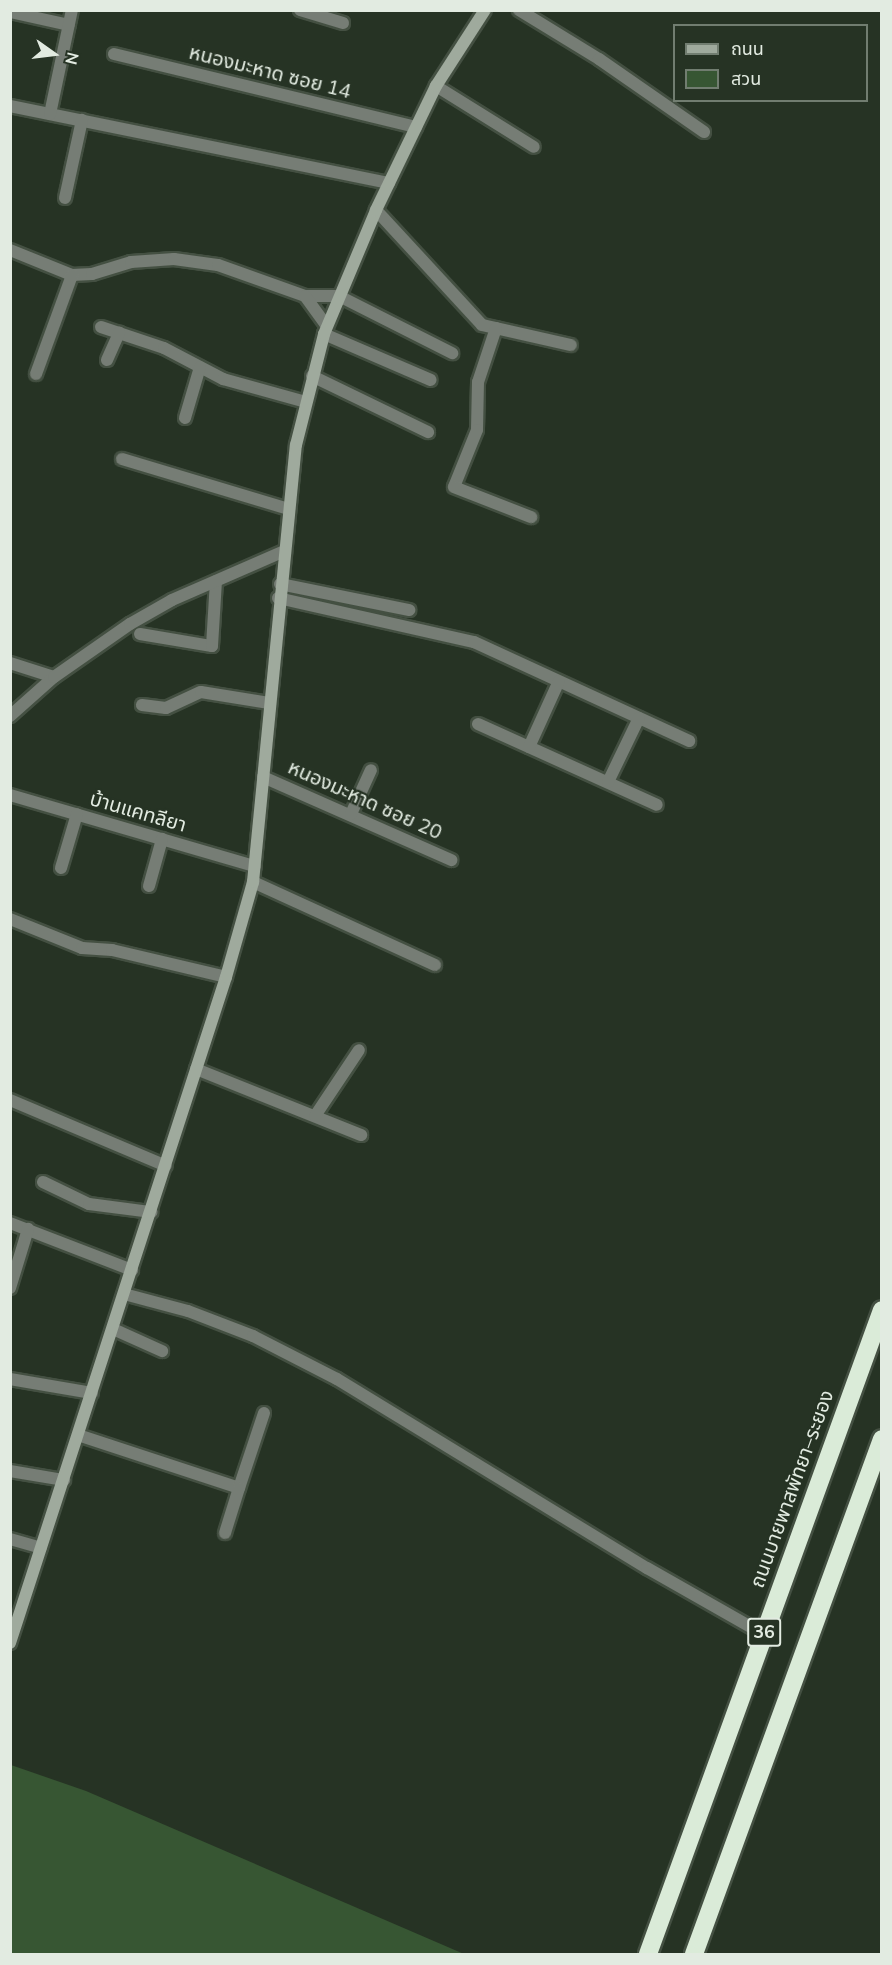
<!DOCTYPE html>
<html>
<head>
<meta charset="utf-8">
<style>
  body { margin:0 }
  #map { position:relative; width:892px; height:1965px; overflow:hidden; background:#263324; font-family:"Nunito Sans","Noto Sans Thai",sans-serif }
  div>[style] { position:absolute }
  .green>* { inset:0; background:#375633 }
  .roads { filter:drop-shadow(2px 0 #445042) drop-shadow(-2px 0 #445042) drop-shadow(0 2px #445042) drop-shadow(0 -2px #445042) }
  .street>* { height:12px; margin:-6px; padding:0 6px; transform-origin:6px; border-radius:6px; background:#767d75 }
  .secondary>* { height:12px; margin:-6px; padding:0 6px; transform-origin:6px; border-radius:6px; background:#9faa9d }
  .highway>* { height:18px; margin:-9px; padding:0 9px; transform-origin:9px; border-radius:9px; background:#daebd8 }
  span { translate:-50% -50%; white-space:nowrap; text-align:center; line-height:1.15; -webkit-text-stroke:4.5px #263324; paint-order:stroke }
  .shield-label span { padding:2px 4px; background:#263324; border:2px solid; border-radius:4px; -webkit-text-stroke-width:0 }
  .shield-label { font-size:18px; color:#e2ebe1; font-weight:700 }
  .street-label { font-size:20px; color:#e2ebe1 }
  .frame { position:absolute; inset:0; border:12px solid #e2ebe1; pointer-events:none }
  .legend { position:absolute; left:673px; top:24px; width:195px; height:78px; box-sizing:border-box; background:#263324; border:2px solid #717d70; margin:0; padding:8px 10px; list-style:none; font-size:18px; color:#e2ebe1 }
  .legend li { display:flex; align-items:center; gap:12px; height:30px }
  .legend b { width:30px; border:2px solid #717d70 }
  .north { position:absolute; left:24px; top:24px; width:60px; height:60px; -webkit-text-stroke:4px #263324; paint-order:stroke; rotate:104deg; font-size:16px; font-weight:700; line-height:24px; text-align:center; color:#e2ebe1 }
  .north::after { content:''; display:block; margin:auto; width:21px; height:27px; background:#e2ebe1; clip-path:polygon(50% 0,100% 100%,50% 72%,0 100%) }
</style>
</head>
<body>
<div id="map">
  <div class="green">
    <div style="clip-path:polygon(11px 1765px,86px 1791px,464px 1954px,11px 1954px)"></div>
  </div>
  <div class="roads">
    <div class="street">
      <div style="left:300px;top:10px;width:45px;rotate:16.8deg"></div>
      <div style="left:519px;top:10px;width:94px;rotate:31.5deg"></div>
      <div style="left:599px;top:59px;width:128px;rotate:34.8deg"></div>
      <div style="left:10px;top:12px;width:60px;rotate:12.4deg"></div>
      <div style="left:114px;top:54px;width:311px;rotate:13.6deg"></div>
      <div style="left:436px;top:86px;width:115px;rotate:31.9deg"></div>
      <div style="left:10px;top:106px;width:387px;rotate:11.5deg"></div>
      <div style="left:50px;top:114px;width:106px;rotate:-78.1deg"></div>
      <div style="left:65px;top:198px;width:80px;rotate:-77.7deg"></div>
      <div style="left:376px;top:210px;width:156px;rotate:47.3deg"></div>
      <div style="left:482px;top:325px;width:91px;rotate:12.7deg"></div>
      <div style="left:10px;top:250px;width:67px;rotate:22deg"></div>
      <div style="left:72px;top:275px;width:20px;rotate:-3deg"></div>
      <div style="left:92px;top:274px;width:41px;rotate:-17.1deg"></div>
      <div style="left:131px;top:262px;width:43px;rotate:-4deg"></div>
      <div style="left:174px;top:259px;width:44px;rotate:7.8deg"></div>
      <div style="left:218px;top:265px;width:92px;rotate:19.6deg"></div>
      <div style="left:305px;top:296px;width:34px"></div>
      <div style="left:339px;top:296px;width:127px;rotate:26.8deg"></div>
      <div style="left:305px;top:296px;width:37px;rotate:54deg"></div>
      <div style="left:101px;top:327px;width:66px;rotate:18.4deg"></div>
      <div style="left:164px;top:348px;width:67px;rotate:27.7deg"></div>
      <div style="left:223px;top:379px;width:86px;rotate:15.5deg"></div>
      <div style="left:496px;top:328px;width:57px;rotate:108.4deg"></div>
      <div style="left:478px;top:382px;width:48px;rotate:91.2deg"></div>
      <div style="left:477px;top:430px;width:61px;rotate:112deg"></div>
      <div style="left:454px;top:487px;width:83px;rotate:21.3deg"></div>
      <div style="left:324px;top:334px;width:116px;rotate:23.3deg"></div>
      <div style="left:107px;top:360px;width:30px;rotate:-66deg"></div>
      <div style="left:36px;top:374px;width:105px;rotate:-70deg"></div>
      <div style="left:312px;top:376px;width:129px;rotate:25.8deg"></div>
      <div style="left:185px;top:418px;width:53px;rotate:-73.6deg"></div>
      <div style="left:122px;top:459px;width:174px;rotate:16.7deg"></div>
      <div style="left:280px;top:584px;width:132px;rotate:11.4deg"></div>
      <div style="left:278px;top:598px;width:201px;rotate:12.7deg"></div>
      <div style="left:474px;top:642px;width:237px;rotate:24.7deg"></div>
      <div style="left:140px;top:634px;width:73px;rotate:9.5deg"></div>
      <div style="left:212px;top:646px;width:65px;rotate:-86.5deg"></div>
      <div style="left:10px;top:663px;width:46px;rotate:17.7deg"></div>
      <div style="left:142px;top:705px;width:24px;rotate:7deg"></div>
      <div style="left:166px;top:708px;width:38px;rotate:-25deg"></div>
      <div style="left:201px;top:692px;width:69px;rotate:9.2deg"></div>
      <div style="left:10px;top:716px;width:59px;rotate:-41.6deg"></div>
      <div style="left:54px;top:677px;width:93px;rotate:-34.9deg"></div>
      <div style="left:130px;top:624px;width:48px;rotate:-29.7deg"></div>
      <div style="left:172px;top:600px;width:122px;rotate:-23.6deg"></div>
      <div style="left:478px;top:724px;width:196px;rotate:24.3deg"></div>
      <div style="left:529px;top:747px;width:72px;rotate:-65.6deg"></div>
      <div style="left:263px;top:777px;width:206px;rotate:23.8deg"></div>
      <div style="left:608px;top:782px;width:71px;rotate:-64.2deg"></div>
      <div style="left:10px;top:795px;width:255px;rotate:16.2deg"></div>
      <div style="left:351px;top:814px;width:48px;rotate:-65.6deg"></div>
      <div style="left:61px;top:868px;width:56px;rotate:-73.5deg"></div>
      <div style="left:253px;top:882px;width:200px;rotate:24.5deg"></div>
      <div style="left:149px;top:886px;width:49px;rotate:-74.5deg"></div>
      <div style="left:10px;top:919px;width:78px;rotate:21.9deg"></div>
      <div style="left:82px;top:948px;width:30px;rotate:4deg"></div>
      <div style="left:112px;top:950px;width:117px;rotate:13.3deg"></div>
      <div style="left:196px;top:1069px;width:178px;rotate:21.8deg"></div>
      <div style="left:10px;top:1100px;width:169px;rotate:22.9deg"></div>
      <div style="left:315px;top:1116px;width:79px;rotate:-56.3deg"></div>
      <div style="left:43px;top:1182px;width:51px;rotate:25.6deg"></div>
      <div style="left:89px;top:1204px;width:63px;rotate:7.4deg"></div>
      <div style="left:10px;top:1223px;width:131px;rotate:21.1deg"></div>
      <div style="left:10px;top:1288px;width:62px;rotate:-73deg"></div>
      <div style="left:124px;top:1294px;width:66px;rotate:14.9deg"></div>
      <div style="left:188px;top:1311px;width:70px;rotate:21deg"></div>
      <div style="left:253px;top:1336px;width:94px;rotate:27.1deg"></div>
      <div style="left:337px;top:1379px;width:363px;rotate:31.4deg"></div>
      <div style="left:647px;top:1568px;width:133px;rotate:29.6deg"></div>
      <div style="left:113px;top:1329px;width:54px;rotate:24.2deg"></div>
      <div style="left:10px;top:1379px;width:83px;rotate:9.7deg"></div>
      <div style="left:78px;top:1435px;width:169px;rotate:18.2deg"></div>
      <div style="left:239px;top:1488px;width:79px;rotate:-71.6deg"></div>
      <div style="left:10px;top:1471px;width:55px;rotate:9.5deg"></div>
      <div style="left:225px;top:1533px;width:47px;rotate:-72.7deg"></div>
      <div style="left:10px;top:1539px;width:32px;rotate:16deg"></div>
    </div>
    <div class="secondary">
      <div style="left:10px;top:1643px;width:700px;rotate:-72.03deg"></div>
      <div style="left:226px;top:977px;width:99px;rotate:-74.1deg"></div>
      <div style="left:253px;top:882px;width:439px;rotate:-84.4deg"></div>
      <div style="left:296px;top:445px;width:114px;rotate:-75.8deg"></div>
      <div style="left:324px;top:334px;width:134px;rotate:-67.2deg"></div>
      <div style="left:376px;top:210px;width:138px;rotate:-64.2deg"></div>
      <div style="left:436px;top:86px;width:90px;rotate:-57.2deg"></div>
    </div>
    <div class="highway">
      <div style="left:648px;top:1954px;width:685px;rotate:-70.03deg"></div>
      <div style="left:694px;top:1954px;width:548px;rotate:-69.95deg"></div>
    </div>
  </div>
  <div class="shield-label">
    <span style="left:764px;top:1632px">36</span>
  </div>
  <div class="street-label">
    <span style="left:270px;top:72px;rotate:14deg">หนองมะหาด ซอย 14</span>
    <span style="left:365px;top:800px;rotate:24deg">หนองมะหาด ซอย 20</span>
    <span style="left:138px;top:812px;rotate:16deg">บ้านแคทลียา</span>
    <span style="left:792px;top:1489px;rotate:-70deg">ถนนบายพาสพัทยา–ระยอง</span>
  </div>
  <div class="frame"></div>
  <ul class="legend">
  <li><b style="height:8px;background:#9faa9d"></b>ถนน</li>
  <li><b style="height:16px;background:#375633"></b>สวน</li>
  </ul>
  <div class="north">N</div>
</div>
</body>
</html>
